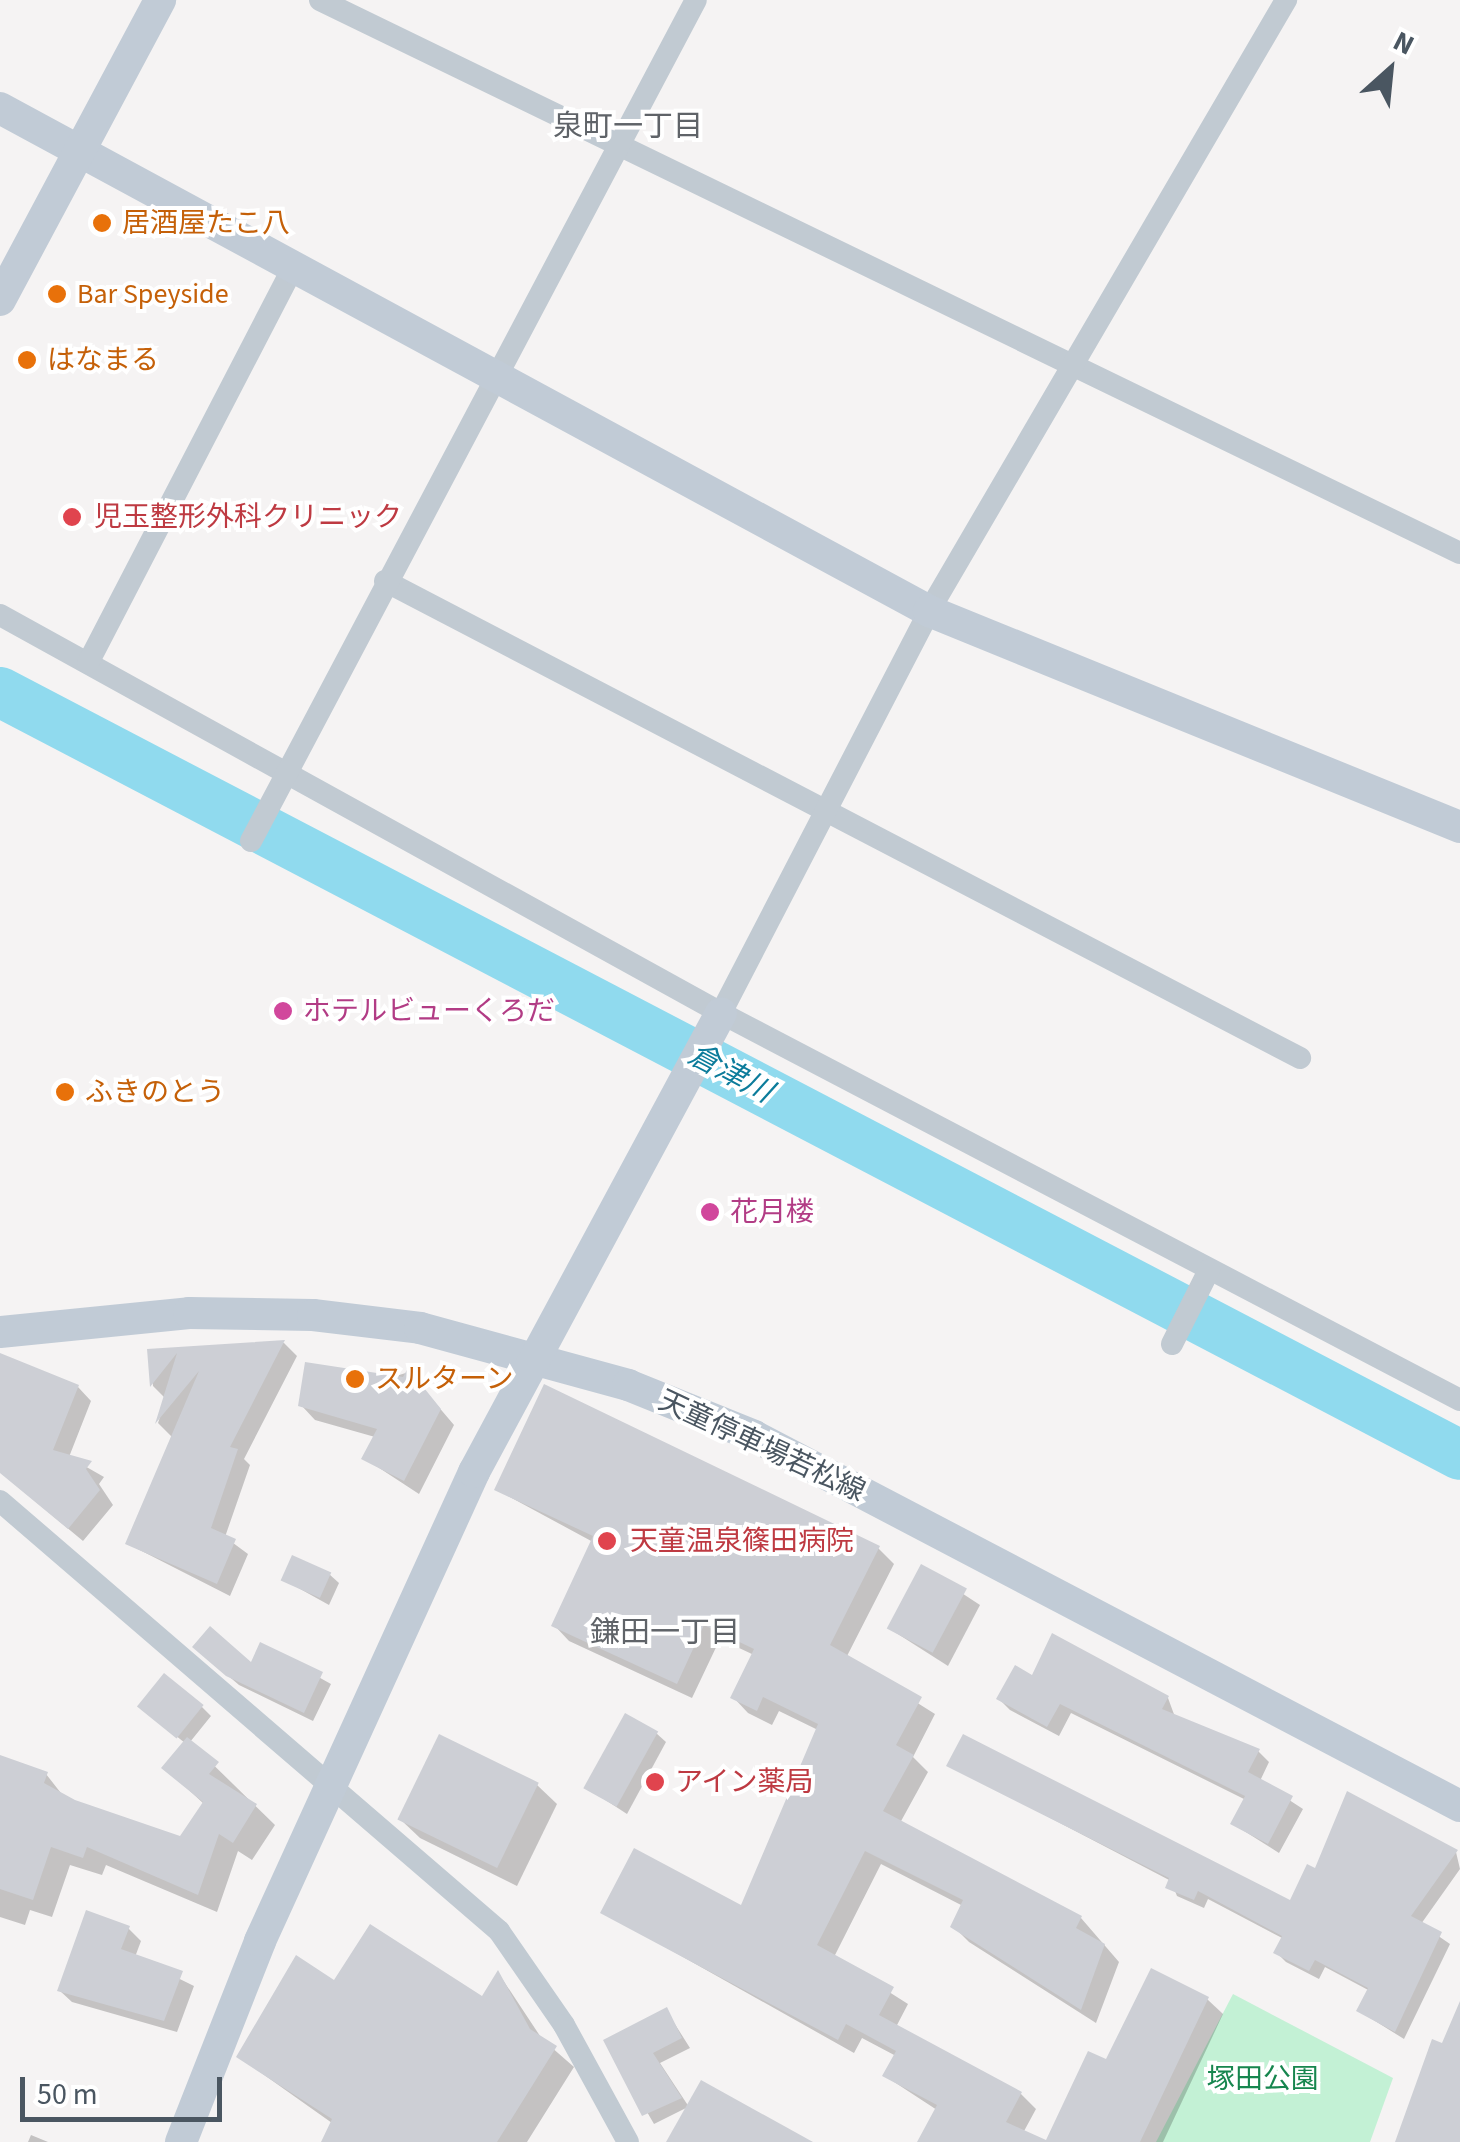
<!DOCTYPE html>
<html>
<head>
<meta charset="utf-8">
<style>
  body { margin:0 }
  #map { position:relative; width:1460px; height:2142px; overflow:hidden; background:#f5f3f3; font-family:"Source Sans 3","Noto Sans JP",sans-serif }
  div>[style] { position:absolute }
  .green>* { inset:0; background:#c3f1d5 }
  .shadow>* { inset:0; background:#0003 }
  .stream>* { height:9px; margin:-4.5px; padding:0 4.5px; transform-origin:4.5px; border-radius:4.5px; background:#90daee }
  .river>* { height:50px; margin:-25px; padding:0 25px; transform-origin:25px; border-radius:25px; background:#90daee }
  .building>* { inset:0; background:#cdcfd5; transform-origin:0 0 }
  .street>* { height:22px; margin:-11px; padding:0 11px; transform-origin:11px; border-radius:11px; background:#c1cad2 }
  .secondary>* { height:32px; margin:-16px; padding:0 16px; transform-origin:16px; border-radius:16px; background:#c1cbd6 }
  .dots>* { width:28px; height:28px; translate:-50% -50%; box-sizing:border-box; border:5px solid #fff; border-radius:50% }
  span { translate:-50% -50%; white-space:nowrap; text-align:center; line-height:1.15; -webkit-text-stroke:8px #fff; paint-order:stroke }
  .food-label { font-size:28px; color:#c56008 }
  .left { translate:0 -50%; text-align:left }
  .health-label { font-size:28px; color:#be3a42 }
  .hotel-label { font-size:28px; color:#b23c85 }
  .street-label { font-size:28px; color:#4a5661 }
  .park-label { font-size:28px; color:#17864f }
  .neighbourhood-label { font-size:30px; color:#5f6368 }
  .water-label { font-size:30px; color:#0c7c9b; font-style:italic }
  .north { position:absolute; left:1340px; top:20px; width:100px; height:100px; -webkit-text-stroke:8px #fff; paint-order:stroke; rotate:27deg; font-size:28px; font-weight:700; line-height:40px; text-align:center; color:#4a5661 }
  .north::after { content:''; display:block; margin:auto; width:35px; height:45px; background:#4a5661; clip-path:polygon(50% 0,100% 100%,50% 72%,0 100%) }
  .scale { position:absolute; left:20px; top:2077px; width:202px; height:45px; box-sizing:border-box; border:5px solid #4a5661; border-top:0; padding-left:12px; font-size:30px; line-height:35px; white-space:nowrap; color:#4a5661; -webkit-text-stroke:8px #fff; paint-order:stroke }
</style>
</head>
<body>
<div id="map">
  <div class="green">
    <div style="clip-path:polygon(1233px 1994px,1393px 2078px,1370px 2142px,1156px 2142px)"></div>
  </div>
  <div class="shadow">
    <div style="clip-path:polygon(284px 1343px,297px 1356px,244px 1459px,250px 1465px,225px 1537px,248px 1554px,230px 1596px,128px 1544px,173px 1438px,158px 1423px,166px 1399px,153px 1386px,150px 1352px)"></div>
    <div style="clip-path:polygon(0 1363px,78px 1387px,91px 1401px,69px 1457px,104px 1477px,99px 1484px,113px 1505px,83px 1541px,0 1472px)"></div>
    <div style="clip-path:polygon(409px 1372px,454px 1425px,419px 1494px,364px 1458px,375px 1437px,315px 1420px,301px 1405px)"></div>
    <div style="clip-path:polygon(497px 1490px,878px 1548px,894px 1564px,846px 1658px,935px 1714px,913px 1757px,928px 1772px,900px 1823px,1081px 1918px,1119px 1962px,1096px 2023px,969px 1942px,953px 1926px,963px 1906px,881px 1864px,834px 1957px,908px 2004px,896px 2027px,1021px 2094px,1036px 2109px,1023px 2133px,1044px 2142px,922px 2142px,937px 2110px,885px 2076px,896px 2056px,862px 2038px,854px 2053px,603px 1912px,742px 1908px,818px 1730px,779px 1711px,772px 1725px,748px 1713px,733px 1697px,754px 1655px,720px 1639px,692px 1698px,569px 1641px,554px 1625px,593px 1542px)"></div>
    <div style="clip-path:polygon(922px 1567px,980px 1605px,948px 1666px,890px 1629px)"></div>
    <div style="clip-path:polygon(329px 1574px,339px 1583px,329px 1605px,284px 1580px)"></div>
    <div style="clip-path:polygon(1053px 1637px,1168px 1698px,1175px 1717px,1258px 1751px,1269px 1762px,1260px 1781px,1303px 1809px,1279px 1853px,1233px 1824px,1246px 1800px,1071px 1713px,1059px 1736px,1010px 1710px,999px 1699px,1033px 1678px)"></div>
    <div style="clip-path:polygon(261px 1645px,331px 1684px,313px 1721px,239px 1685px,205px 1656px,251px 1666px)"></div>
    <div style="clip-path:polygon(202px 1707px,211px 1716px,190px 1742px,275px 1825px,252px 1860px,238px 1851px,217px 1912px,106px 1865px,102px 1875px,70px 1865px,52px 1917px,30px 1910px,25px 1925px,0 1917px,0 1758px,46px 1774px,64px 1797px,181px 1839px,204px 1804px,165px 1768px,185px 1743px,150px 1715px)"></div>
    <div style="clip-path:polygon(656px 1733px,666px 1742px,627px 1814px,587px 1788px)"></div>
    <div style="clip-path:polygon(949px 1765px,1291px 1903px,1316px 1871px,1456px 1852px,1460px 1869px,1421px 1924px,1450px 1944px,1404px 2039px,1359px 2011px,1370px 1991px,1325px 1967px,1319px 1979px,1286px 1962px,1277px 1953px,1284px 1939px,1208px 1899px,1204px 1908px,1177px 1896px,1171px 1881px)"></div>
    <div style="clip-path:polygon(537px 1785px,557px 1804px,517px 1886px,420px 1838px,400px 1819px)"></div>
    <div style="clip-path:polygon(128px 1928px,141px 1941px,135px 1957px,194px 1986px,177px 2032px,72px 2002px,59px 1990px)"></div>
    <div style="clip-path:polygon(499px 1974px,542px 2039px,574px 2067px,527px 2142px,323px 2142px,332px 2123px,239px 2057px,335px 1983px,482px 1999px)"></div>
    <div style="clip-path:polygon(1207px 1999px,1223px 2014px,1163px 2142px,1047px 2142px,1107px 2063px)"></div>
    <div style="clip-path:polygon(666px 2010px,690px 2048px,660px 2063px,689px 2107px,806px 2142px,669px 2142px,688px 2107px,654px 2124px,606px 2041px)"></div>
    <div style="clip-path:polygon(31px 2135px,48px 2142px,28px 2142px)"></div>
  </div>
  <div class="stream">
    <div style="left:1438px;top:1443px;width:22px;rotate:-8deg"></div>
  </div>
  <div class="river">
    <div style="left:0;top:692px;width:1647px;rotate:27.59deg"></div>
  </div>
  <div class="building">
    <div style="clip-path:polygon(285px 1340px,230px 1447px,238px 1449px,211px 1528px,236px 1539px,217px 1584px,125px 1544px,199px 1371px,155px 1424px,177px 1353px,150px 1387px,147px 1349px)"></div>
    <div style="clip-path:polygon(0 1353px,79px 1385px,53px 1450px,92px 1461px,86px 1469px,100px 1490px,68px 1529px,0 1473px)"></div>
    <div style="clip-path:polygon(305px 1362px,403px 1377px,408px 1368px,441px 1409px,404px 1481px,361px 1459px,377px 1429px,298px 1406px)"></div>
    <div style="clip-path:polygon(544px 1384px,880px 1546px,830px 1645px,922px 1697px,896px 1745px,914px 1755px,883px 1811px,1082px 1916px,1076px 1928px,1105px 1944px,1081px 2010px,950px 1927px,963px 1900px,865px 1851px,817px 1945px,894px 1987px,879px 2015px,1022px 2092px,1006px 2122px,1046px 2140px,1088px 2051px,1106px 2059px,1151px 1968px,1209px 1997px,1140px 2142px,917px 2142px,937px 2105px,882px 2076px,896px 2051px,846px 2024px,838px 2040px,600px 1913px,634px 1848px,741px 1905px,818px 1724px,763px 1697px,757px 1711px,730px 1698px,754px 1649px,704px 1625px,677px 1684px,551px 1626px,593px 1536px,494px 1490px)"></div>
    <div style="left:292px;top:1555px;width:43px;height:28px;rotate:24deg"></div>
    <div style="left:921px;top:1564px;width:52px;height:73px;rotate:28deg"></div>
    <div style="clip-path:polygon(210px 1626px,251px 1662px,260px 1642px,323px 1672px,304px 1713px,226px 1676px,192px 1647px)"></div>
    <div style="clip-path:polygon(1052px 1633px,1169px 1696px,1162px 1709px,1260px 1749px,1248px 1772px,1293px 1796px,1268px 1844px,1230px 1824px,1245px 1796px,1060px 1704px,1047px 1727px,996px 1699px,1015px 1665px,1032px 1675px)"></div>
    <div style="left:164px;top:1673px;width:51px;height:43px;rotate:39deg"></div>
    <div style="left:625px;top:1713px;width:38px;height:86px;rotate:29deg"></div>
    <div style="left:439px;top:1734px;width:111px;height:95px;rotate:26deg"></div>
    <div style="clip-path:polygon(963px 1734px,1290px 1900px,1307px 1864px,1315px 1868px,1347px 1791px,1458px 1850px,1411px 1916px,1442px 1932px,1395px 2032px,1356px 2011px,1368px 1988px,1315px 1960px,1309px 1971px,1273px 1953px,1282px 1936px,1198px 1891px,1194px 1900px,1165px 1888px,1169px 1878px,946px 1766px)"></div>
    <div style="clip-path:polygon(187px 1737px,219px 1762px,209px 1774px,257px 1804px,233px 1843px,219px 1834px,198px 1895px,87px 1847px,83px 1858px,51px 1847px,33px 1900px,0 1889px,0 1755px,48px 1772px,44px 1783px,75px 1800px,180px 1836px,203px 1802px,161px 1768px)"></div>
    <div style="clip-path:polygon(86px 1910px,130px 1926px,121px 1949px,183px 1971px,164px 2021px,57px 1991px)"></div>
    <div style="clip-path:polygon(370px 1924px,482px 1996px,498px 1970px,530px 2029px,557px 2046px,497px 2142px,321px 2142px,332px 2119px,236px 2057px,296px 1955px,334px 1980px)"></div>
    <div style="clip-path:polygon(1460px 2001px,1460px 2142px,1395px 2142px,1432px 2039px,1442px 2043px)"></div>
    <div style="clip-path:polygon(667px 2007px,682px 2038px,653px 2053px,682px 2098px,642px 2116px,603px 2040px)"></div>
    <div style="clip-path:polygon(701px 2080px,813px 2142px,666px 2142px)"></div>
  </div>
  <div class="street">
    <div style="left:320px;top:0;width:1267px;rotate:25.88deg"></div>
    <div style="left:385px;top:581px;width:1032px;rotate:27.53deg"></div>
    <div style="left:0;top:615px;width:824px;rotate:28.9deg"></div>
    <div style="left:721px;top:1013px;width:834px;rotate:27.64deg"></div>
    <div style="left:88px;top:663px;width:447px;rotate:-62.6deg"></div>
    <div style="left:251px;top:841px;width:951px;rotate:-62.12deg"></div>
    <div style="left:721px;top:1013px;width:453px;rotate:-62.6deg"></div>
    <div style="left:929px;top:611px;width:708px;rotate:-59.7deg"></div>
    <div style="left:1172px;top:1344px;width:83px;rotate:-63.4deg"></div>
    <div style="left:0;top:1501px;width:659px;rotate:40.75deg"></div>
    <div style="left:499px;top:1931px;width:114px;rotate:55.3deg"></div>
    <div style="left:564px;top:2025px;width:133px;rotate:61.3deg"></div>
  </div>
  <div class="secondary">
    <div style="left:0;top:108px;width:1056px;rotate:28.43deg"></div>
    <div style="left:929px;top:611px;width:573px;rotate:22.14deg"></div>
    <div style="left:0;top:300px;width:340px;rotate:-61.9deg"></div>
    <div style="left:0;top:1332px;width:190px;rotate:-5.7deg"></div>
    <div style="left:189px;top:1313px;width:124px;rotate:0.9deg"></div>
    <div style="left:313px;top:1315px;width:108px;rotate:6.9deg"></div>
    <div style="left:420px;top:1328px;width:216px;rotate:15.3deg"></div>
    <div style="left:628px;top:1385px;width:136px;rotate:22deg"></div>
    <div style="left:754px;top:1436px;width:797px;rotate:27.66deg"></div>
    <div style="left:181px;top:2142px;width:216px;rotate:-68.5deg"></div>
    <div style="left:260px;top:1941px;width:516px;rotate:-65.47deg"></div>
    <div style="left:474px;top:1472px;width:521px;rotate:-61.71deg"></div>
  </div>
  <div class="dots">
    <div style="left:102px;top:223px;background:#e8710a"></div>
    <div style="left:57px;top:294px;background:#e8710a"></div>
    <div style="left:27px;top:360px;background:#e8710a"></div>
    <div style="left:72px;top:517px;background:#e0444e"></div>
    <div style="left:283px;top:1011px;background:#d1479c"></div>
    <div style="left:65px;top:1092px;background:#e8710a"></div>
    <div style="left:710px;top:1212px;background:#d1479c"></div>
    <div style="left:355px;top:1379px;background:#e8710a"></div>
    <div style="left:607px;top:1541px;background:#e0444e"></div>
    <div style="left:655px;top:1782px;background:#e0444e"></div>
  </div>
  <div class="food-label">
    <span class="left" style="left:122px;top:223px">居酒屋たこ八</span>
    <span class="left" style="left:77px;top:294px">Bar Speyside</span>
    <span class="left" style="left:47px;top:360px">はなまる</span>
    <span class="left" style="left:85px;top:1092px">ふきのとう</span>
    <span class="left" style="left:375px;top:1379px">スルターン</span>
  </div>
  <div class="health-label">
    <span class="left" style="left:94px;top:517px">児玉整形外科クリニック</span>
    <span class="left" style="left:630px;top:1541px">天童温泉篠田病院</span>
    <span class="left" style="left:675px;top:1782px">アイン薬局</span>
  </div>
  <div class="hotel-label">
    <span class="left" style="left:303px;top:1011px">ホテルビューくろだ</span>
    <span class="left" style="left:730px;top:1212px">花月楼</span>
  </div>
  <div class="street-label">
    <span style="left:762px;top:1446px;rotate:25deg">天童停車場若松線</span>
  </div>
  <div class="park-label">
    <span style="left:1263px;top:2079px">塚田公園</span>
  </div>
  <div class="neighbourhood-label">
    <span style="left:628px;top:127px">泉町一丁目</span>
    <span style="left:665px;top:1633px">鎌田一丁目</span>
  </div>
  <div class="water-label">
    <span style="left:730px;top:1074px;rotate:28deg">倉津川</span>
  </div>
  <div class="north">N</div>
  <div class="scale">50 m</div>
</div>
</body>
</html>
